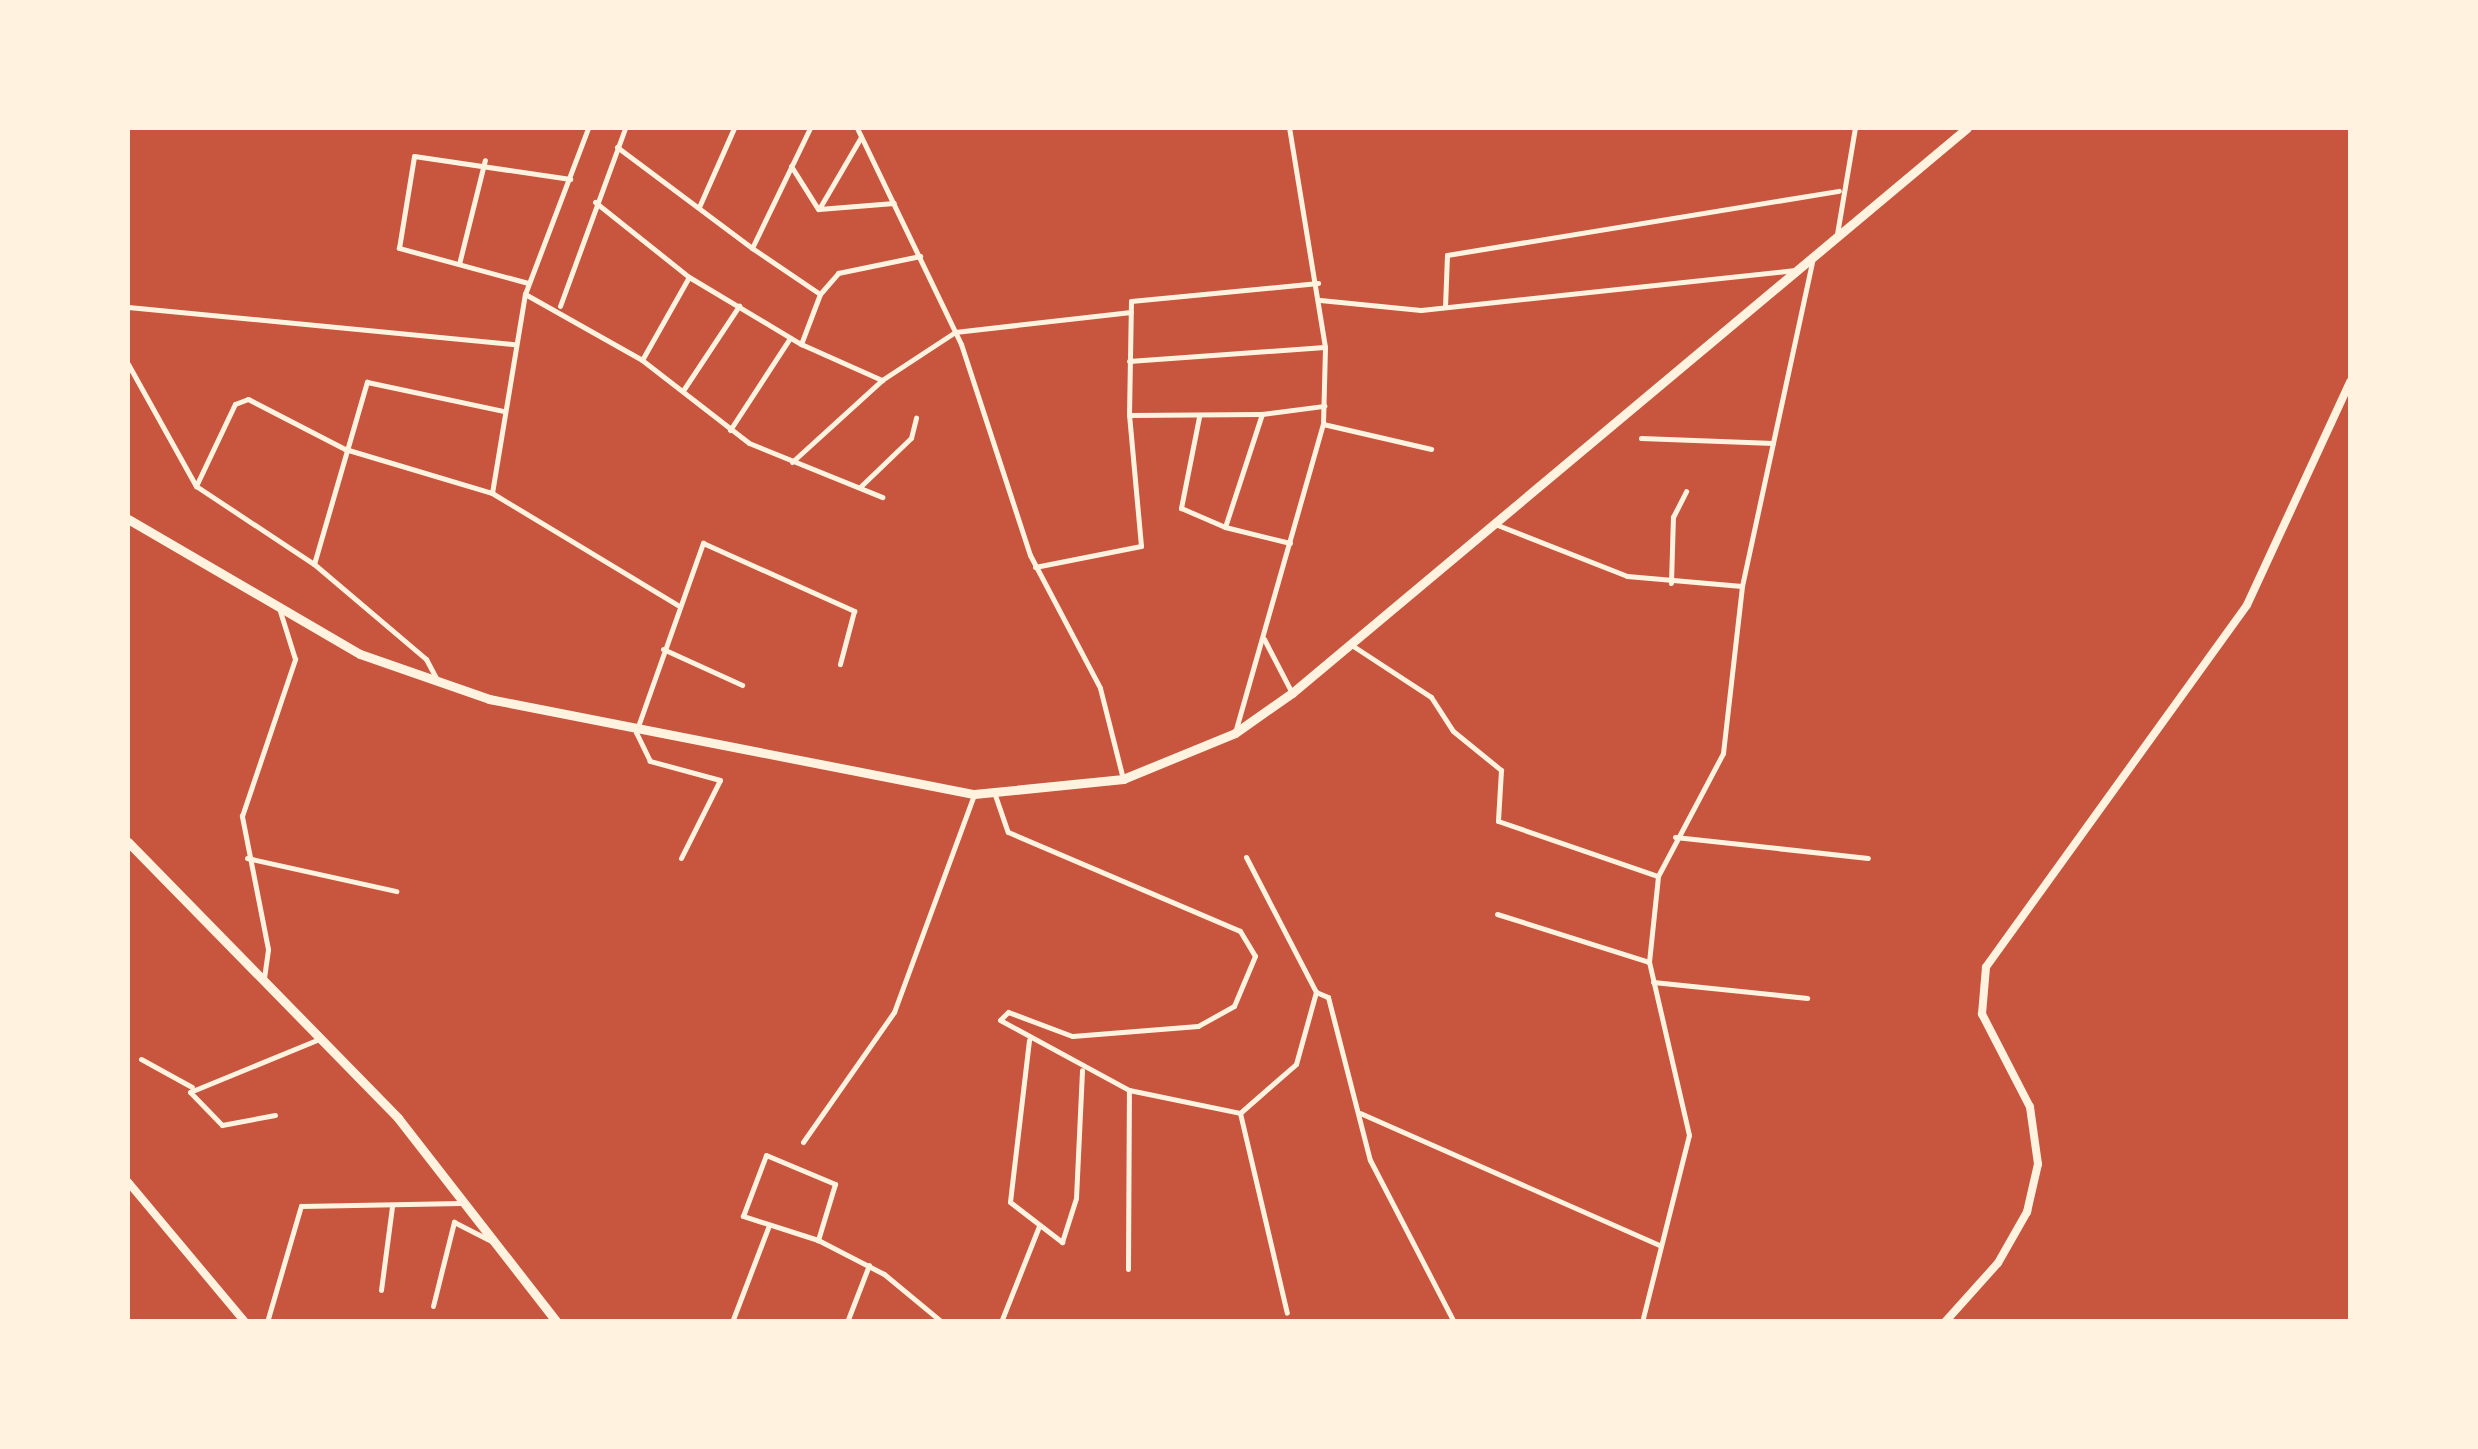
<!DOCTYPE html>
<html>
<head>
<meta charset="utf-8">
<style>
  body { margin:0 }
  #map { position:relative; width:2478px; height:1449px; overflow:hidden; background:#c8553d; font-family:"Nunito Sans",sans-serif }
  div>[style] { position:absolute }
  .minor>* { height:5px; margin:-2.5px; padding:0 2.5px; transform-origin:2.5px; border-radius:2.5px; background:#fff3e0 }
  .secondary>* { height:8px; margin:-4px; padding:0 4px; transform-origin:4px; border-radius:4px; background:#fff3e0 }
  .trunk>* { height:9px; margin:-4.5px; padding:0 4.5px; transform-origin:4.5px; border-radius:4.5px; background:#fff3e0 }
  span { translate:-50% -50%; white-space:nowrap; text-align:center; line-height:1.15; -webkit-text-stroke:9px #fff3e0; paint-order:stroke }
  .frame { position:absolute; inset:0; border:130px solid #fff3e0; pointer-events:none }
</style>
</head>
<body>
<div id="map">
  <div class="minor">
    <div style="left:857px;top:128px;width:240px;rotate:64.3deg"></div>
    <div style="left:961px;top:344px;width:222px;rotate:71.9deg"></div>
    <div style="left:1030px;top:555px;width:150px;rotate:62.2deg"></div>
    <div style="left:1100px;top:688px;width:94px;rotate:75.8deg"></div>
    <div style="left:861px;top:137px;width:83px;rotate:120.3deg"></div>
    <div style="left:819px;top:209px;width:75px;rotate:-4.6deg"></div>
    <div style="left:617px;top:147px;width:169px;rotate:36.8deg"></div>
    <div style="left:752px;top:248px;width:133px;rotate:-64.2deg"></div>
    <div style="left:791px;top:166px;width:51px;rotate:57.9deg"></div>
    <div style="left:595px;top:202px;width:120px;rotate:38.6deg"></div>
    <div style="left:689px;top:277px;width:131px;rotate:30.9deg"></div>
    <div style="left:699px;top:207px;width:86px;rotate:-66.1deg"></div>
    <div style="left:1837px;top:234px;width:108px;rotate:-80.4deg"></div>
    <div style="left:752px;top:248px;width:82px;rotate:34.1deg"></div>
    <div style="left:820px;top:294px;width:28px;rotate:-49deg"></div>
    <div style="left:838px;top:273px;width:84px;rotate:-11.7deg"></div>
    <div style="left:459px;top:264px;width:107px;rotate:-76deg"></div>
    <div style="left:528px;top:283px;width:134px;rotate:-164.8deg"></div>
    <div style="left:399px;top:248px;width:93px;rotate:-80.7deg"></div>
    <div style="left:414px;top:156px;width:158px;rotate:8.4deg"></div>
    <div style="left:525px;top:294px;width:134px;rotate:29.4deg"></div>
    <div style="left:642px;top:360px;width:135px;rotate:37.8deg"></div>
    <div style="left:749px;top:443px;width:144px;rotate:22.1deg"></div>
    <div style="left:820px;top:294px;width:53px;rotate:110.8deg"></div>
    <div style="left:801px;top:344px;width:89px;rotate:24deg"></div>
    <div style="left:882px;top:380px;width:87px;rotate:-33.3deg"></div>
    <div style="left:955px;top:332px;width:177px;rotate:-6.5deg"></div>
    <div style="left:1320px;top:300px;width:101px;rotate:5.7deg"></div>
    <div style="left:1421px;top:310px;width:374px;rotate:-6.1deg"></div>
    <div style="left:560px;top:306px;width:189px;rotate:-69.9deg"></div>
    <div style="left:128px;top:307px;width:388px;rotate:5.5deg"></div>
    <div style="left:1445px;top:307px;width:52px;rotate:-87.8deg"></div>
    <div style="left:1447px;top:255px;width:397px;rotate:-9.3deg"></div>
    <div style="left:642px;top:360px;width:95px;rotate:-60.5deg"></div>
    <div style="left:1129px;top:361px;width:196px;rotate:-4.1deg"></div>
    <div style="left:128px;top:364px;width:140px;rotate:60.9deg"></div>
    <div style="left:196px;top:486px;width:141px;rotate:33.5deg"></div>
    <div style="left:314px;top:564px;width:147px;rotate:40.3deg"></div>
    <div style="left:426px;top:659px;width:27px;rotate:62deg"></div>
    <div style="left:684px;top:389px;width:100px;rotate:-56.5deg"></div>
    <div style="left:1129px;top:415px;width:114px;rotate:-89deg"></div>
    <div style="left:1131px;top:301px;width:188px;rotate:-5.5deg"></div>
    <div style="left:1199px;top:417px;width:93px;rotate:101.2deg"></div>
    <div style="left:1181px;top:508px;width:48px;rotate:23.4deg"></div>
    <div style="left:1323px;top:424px;width:111px;rotate:13deg"></div>
    <div style="left:730px;top:430px;width:110px;rotate:-56.9deg"></div>
    <div style="left:1641px;top:438px;width:132px;rotate:2.2deg"></div>
    <div style="left:792px;top:462px;width:122px;rotate:-42.3deg"></div>
    <div style="left:196px;top:486px;width:91px;rotate:-64.6deg"></div>
    <div style="left:235px;top:404px;width:14px;rotate:-21deg"></div>
    <div style="left:248px;top:399px;width:109px;rotate:27.3deg"></div>
    <div style="left:345px;top:449px;width:153px;rotate:16.7deg"></div>
    <div style="left:492px;top:493px;width:217px;rotate:31.1deg"></div>
    <div style="left:860px;top:487px;width:71px;rotate:-43.9deg"></div>
    <div style="left:911px;top:438px;width:21px;rotate:-76deg"></div>
    <div style="left:492px;top:493px;width:202px;rotate:-80.6deg"></div>
    <div style="left:525px;top:294px;width:178px;rotate:-69.2deg"></div>
    <div style="left:1495px;top:524px;width:142px;rotate:21.5deg"></div>
    <div style="left:1627px;top:576px;width:115px;rotate:5deg"></div>
    <div style="left:1290px;top:543px;width:67px;rotate:-166.2deg"></div>
    <div style="left:1225px;top:527px;width:119px;rotate:-71.9deg"></div>
    <div style="left:1262px;top:414px;width:63px;rotate:-7.4deg"></div>
    <div style="left:314px;top:564px;width:190px;rotate:-73.8deg"></div>
    <div style="left:367px;top:382px;width:140px;rotate:12deg"></div>
    <div style="left:1035px;top:567px;width:108px;rotate:-11.2deg"></div>
    <div style="left:1141px;top:546px;width:132px;rotate:-95.2deg"></div>
    <div style="left:1129px;top:415px;width:133px;rotate:-0.4deg"></div>
    <div style="left:1671px;top:583px;width:66px;rotate:-88.3deg"></div>
    <div style="left:1673px;top:517px;width:29px;rotate:-63deg"></div>
    <div style="left:1264px;top:639px;width:61px;rotate:62.6deg"></div>
    <div style="left:1350px;top:644px;width:97px;rotate:33.2deg"></div>
    <div style="left:1431px;top:697px;width:40px;rotate:57.1deg"></div>
    <div style="left:1453px;top:731px;width:62px;rotate:39.1deg"></div>
    <div style="left:1501px;top:770px;width:51px;rotate:93.4deg"></div>
    <div style="left:1498px;top:821px;width:169px;rotate:19deg"></div>
    <div style="left:663px;top:649px;width:87px;rotate:24.5deg"></div>
    <div style="left:1236px;top:729px;width:317px;rotate:-74.1deg"></div>
    <div style="left:1323px;top:424px;width:77px;rotate:-88.5deg"></div>
    <div style="left:1325px;top:347px;width:222px;rotate:-99.3deg"></div>
    <div style="left:995px;top:795px;width:39px;rotate:71deg"></div>
    <div style="left:1008px;top:832px;width:252px;rotate:23.1deg"></div>
    <div style="left:1240px;top:931px;width:29px;rotate:59deg"></div>
    <div style="left:1255px;top:956px;width:54px;rotate:112.8deg"></div>
    <div style="left:1234px;top:1006px;width:41px;rotate:150.9deg"></div>
    <div style="left:1198px;top:1026px;width:126px;rotate:175.5deg"></div>
    <div style="left:1072px;top:1036px;width:68px;rotate:-159.4deg"></div>
    <div style="left:1008px;top:1012px;width:11px;rotate:135deg"></div>
    <div style="left:1000px;top:1020px;width:147px;rotate:28.5deg"></div>
    <div style="left:1129px;top:1090px;width:113px;rotate:11.7deg"></div>
    <div style="left:1240px;top:1113px;width:74px;rotate:-41.2deg"></div>
    <div style="left:1296px;top:1064px;width:75px;rotate:-74.5deg"></div>
    <div style="left:1316px;top:992px;width:13px;rotate:23deg"></div>
    <div style="left:1328px;top:997px;width:168px;rotate:75.6deg"></div>
    <div style="left:1370px;top:1160px;width:182px;rotate:62.6deg"></div>
    <div style="left:1675px;top:837px;width:194px;rotate:6.2deg"></div>
    <div style="left:1246px;top:857px;width:152px;rotate:62.6deg"></div>
    <div style="left:247px;top:858px;width:153px;rotate:12.5deg"></div>
    <div style="left:681px;top:858px;width:87px;rotate:-63.4deg"></div>
    <div style="left:720px;top:780px;width:73px;rotate:-164.8deg"></div>
    <div style="left:650px;top:761px;width:32px;rotate:-116deg"></div>
    <div style="left:636px;top:732px;width:201px;rotate:-70.5deg"></div>
    <div style="left:703px;top:543px;width:166px;rotate:24.2deg"></div>
    <div style="left:854px;top:611px;width:55px;rotate:104.8deg"></div>
    <div style="left:1497px;top:914px;width:159px;rotate:17.5deg"></div>
    <div style="left:264px;top:978px;width:29px;rotate:-82deg"></div>
    <div style="left:268px;top:949px;width:136px;rotate:-101.1deg"></div>
    <div style="left:242px;top:816px;width:166px;rotate:-71.3deg"></div>
    <div style="left:295px;top:659px;width:50px;rotate:-107.4deg"></div>
    <div style="left:1653px;top:982px;width:155px;rotate:5.9deg"></div>
    <div style="left:1029px;top:1040px;width:163px;rotate:96.7deg"></div>
    <div style="left:1010px;top:1202px;width:66px;rotate:37.6deg"></div>
    <div style="left:1062px;top:1242px;width:46px;rotate:-72.3deg"></div>
    <div style="left:1076px;top:1198px;width:128px;rotate:-87.3deg"></div>
    <div style="left:141px;top:1059px;width:58px;rotate:28.8deg"></div>
    <div style="left:1240px;top:1113px;width:205px;rotate:76.8deg"></div>
    <div style="left:1360px;top:1113px;width:327px;rotate:23.8deg"></div>
    <div style="left:275px;top:1115px;width:54px;rotate:169.3deg"></div>
    <div style="left:222px;top:1125px;width:46px;rotate:-134.1deg"></div>
    <div style="left:190px;top:1092px;width:139px;rotate:-22.3deg"></div>
    <div style="left:803px;top:1142px;width:159px;rotate:-55deg"></div>
    <div style="left:894px;top:1012px;width:232px;rotate:-69.8deg"></div>
    <div style="left:766px;top:1155px;width:75px;rotate:22.8deg"></div>
    <div style="left:835px;top:1184px;width:59px;rotate:106.9deg"></div>
    <div style="left:818px;top:1240px;width:79px;rotate:-162.3deg"></div>
    <div style="left:743px;top:1216px;width:65px;rotate:-69.3deg"></div>
    <div style="left:818px;top:1240px;width:74px;rotate:27.3deg"></div>
    <div style="left:884px;top:1274px;width:75px;rotate:39.6deg"></div>
    <div style="left:1128px;top:1269px;width:179px;rotate:-89.7deg"></div>
    <div style="left:381px;top:1290px;width:85px;rotate:-82.5deg"></div>
    <div style="left:433px;top:1306px;width:87px;rotate:-76deg"></div>
    <div style="left:454px;top:1222px;width:44px;rotate:27.1deg"></div>
    <div style="left:267px;top:1322px;width:121px;rotate:-73.7deg"></div>
    <div style="left:301px;top:1206px;width:160px;rotate:-1.1deg"></div>
    <div style="left:732px;top:1322px;width:104px;rotate:-69.1deg"></div>
    <div style="left:847px;top:1322px;width:61px;rotate:-68.9deg"></div>
    <div style="left:1001px;top:1322px;width:103px;rotate:-68.4deg"></div>
    <div style="left:1642px;top:1322px;width:193px;rotate:-75.9deg"></div>
    <div style="left:1689px;top:1135px;width:178px;rotate:-103deg"></div>
    <div style="left:1649px;top:962px;width:86px;rotate:-84deg"></div>
    <div style="left:1658px;top:876px;width:139px;rotate:-62.1deg"></div>
    <div style="left:1723px;top:753px;width:168px;rotate:-83.5deg"></div>
    <div style="left:1742px;top:586px;width:332px;rotate:-77.8deg"></div>
  </div>
  <div class="secondary">
    <div style="left:128px;top:1182px;width:182px;rotate:50.1deg"></div>
    <div style="left:1945px;top:1322px;width:79px;rotate:-48.1deg"></div>
    <div style="left:1998px;top:1263px;width:59px;rotate:-60.4deg"></div>
    <div style="left:2027px;top:1212px;width:49px;rotate:-77.1deg"></div>
    <div style="left:2038px;top:1164px;width:58px;rotate:-98deg"></div>
    <div style="left:2030px;top:1107px;width:105px;rotate:-117.3deg"></div>
    <div style="left:1982px;top:1014px;width:47px;rotate:-85.1deg"></div>
    <div style="left:1986px;top:967px;width:446px;rotate:-54.2deg"></div>
    <div style="left:2247px;top:605px;width:246px;rotate:-65.2deg"></div>
  </div>
  <div class="trunk">
    <div style="left:128px;top:519px;width:268px;rotate:30.2deg"></div>
    <div style="left:360px;top:654px;width:137px;rotate:19.2deg"></div>
    <div style="left:489px;top:699px;width:494px;rotate:11.1deg"></div>
    <div style="left:974px;top:794px;width:150px;rotate:-5.7deg"></div>
    <div style="left:1123px;top:779px;width:121px;rotate:-22.3deg"></div>
    <div style="left:1235px;top:733px;width:70px;rotate:-35.1deg"></div>
    <div style="left:1292px;top:693px;width:880px;rotate:-39.93deg"></div>
    <div style="left:128px;top:842px;width:386px;rotate:45.6deg"></div>
    <div style="left:398px;top:1118px;width:259px;rotate:52.1deg"></div>
  </div>
  <div class="frame"></div>
</div>
</body>
</html>
